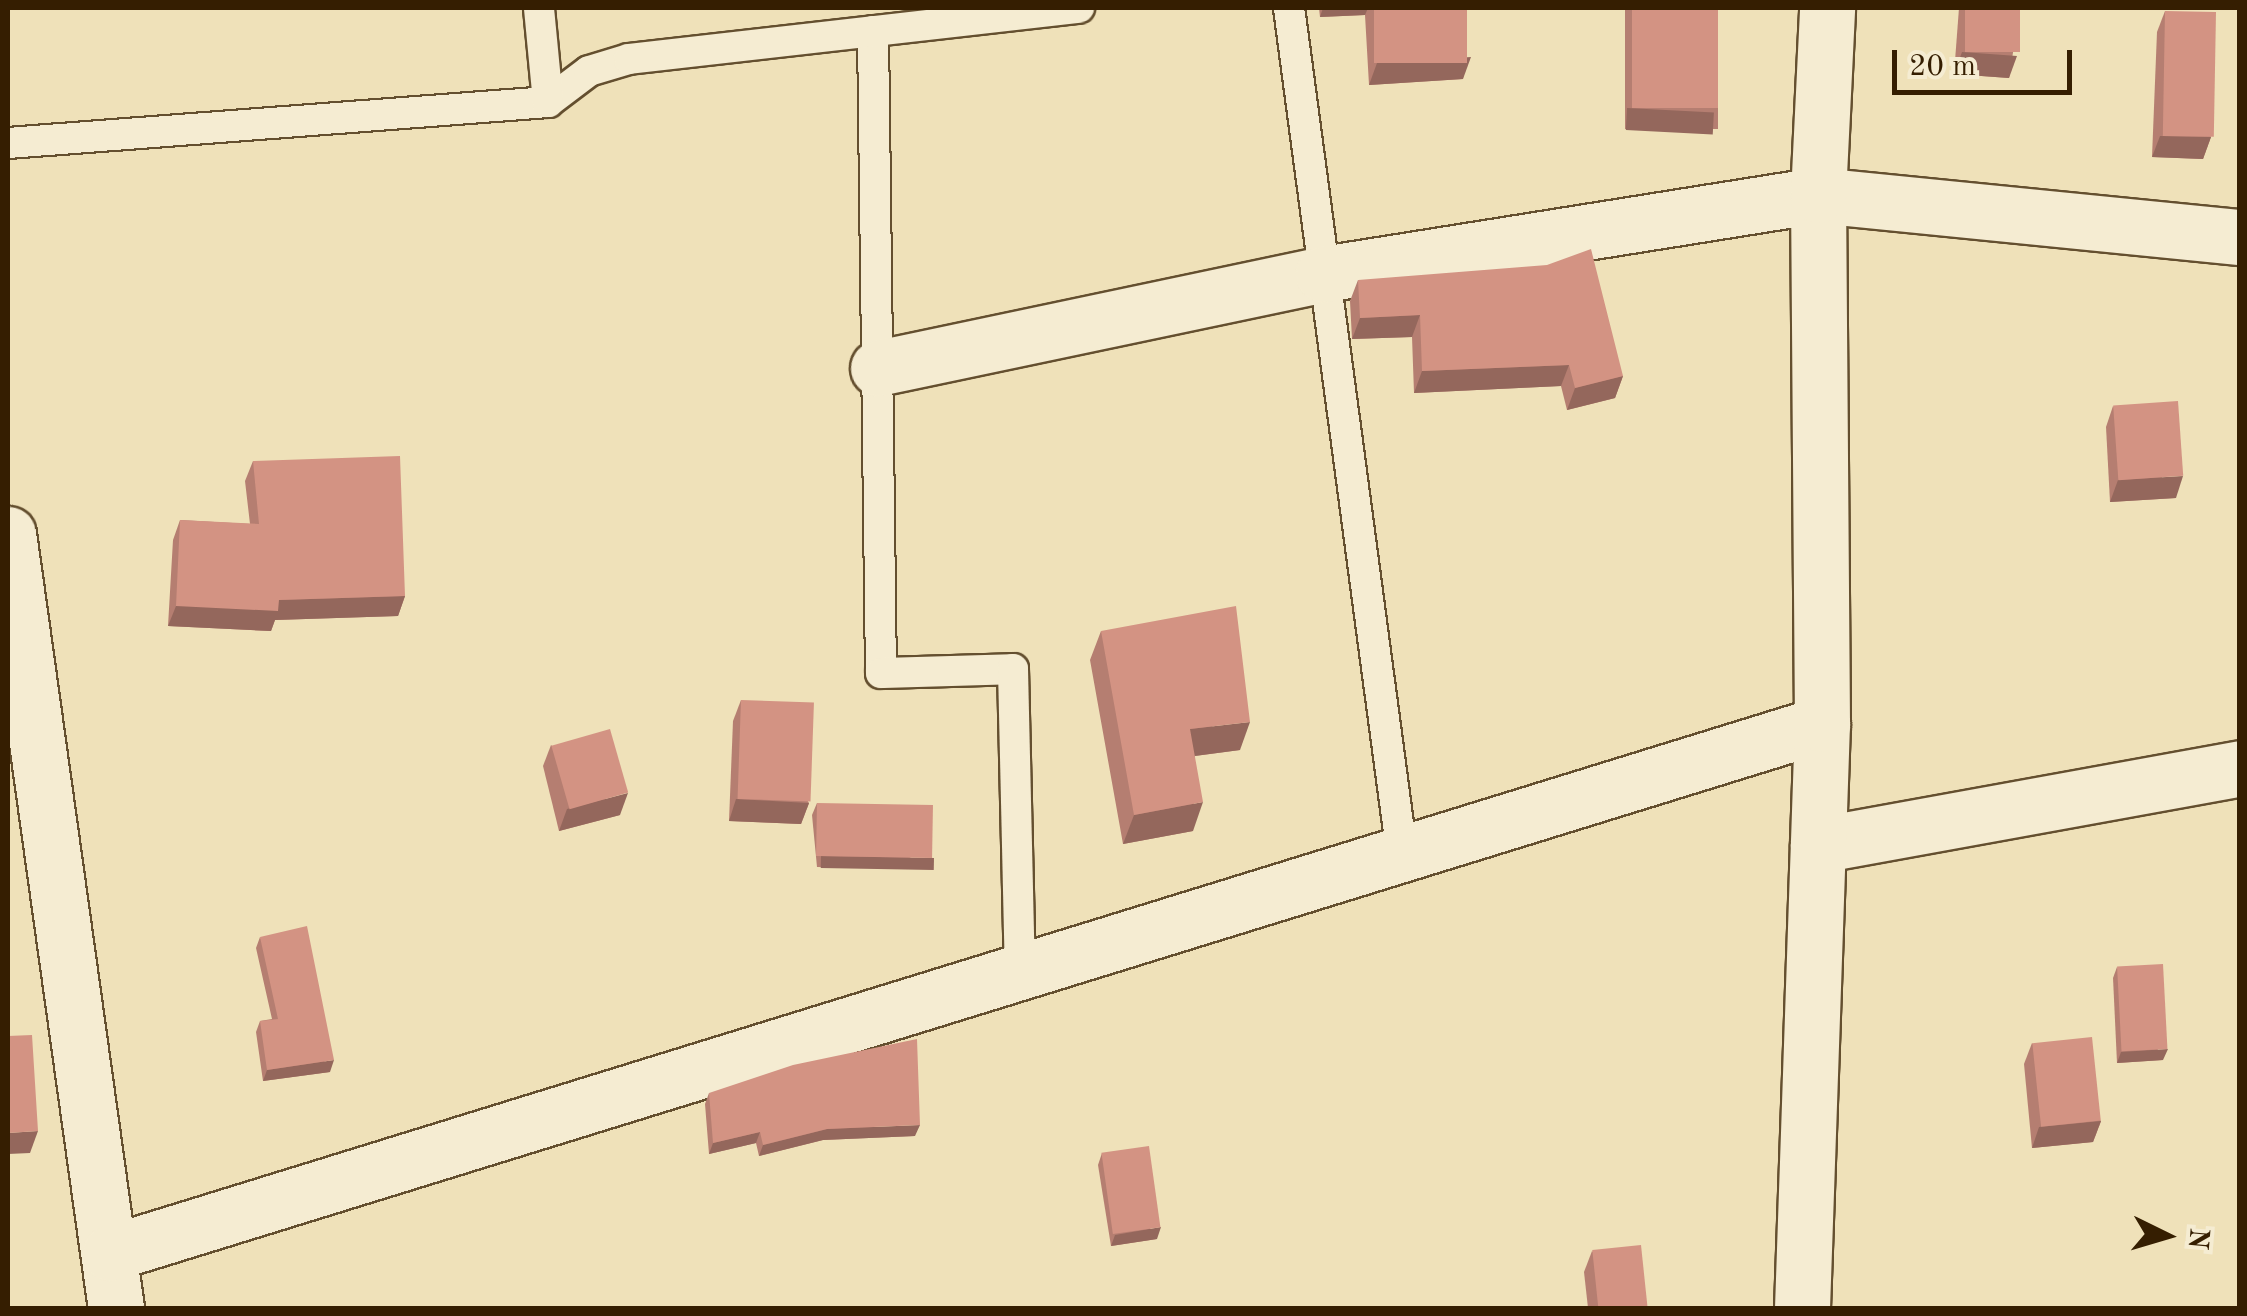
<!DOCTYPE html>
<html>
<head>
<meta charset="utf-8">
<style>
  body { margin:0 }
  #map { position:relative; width:2247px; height:1316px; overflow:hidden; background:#efe1b9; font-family:"Old Standard TT",serif }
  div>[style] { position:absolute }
  .roads { filter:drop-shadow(2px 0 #644f2f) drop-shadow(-2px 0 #644f2f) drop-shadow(0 2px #644f2f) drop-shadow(0 -2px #644f2f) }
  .lane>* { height:30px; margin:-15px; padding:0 15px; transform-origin:15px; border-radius:15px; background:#f5ecd2 }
  .street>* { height:55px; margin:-27.5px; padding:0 27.5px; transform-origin:27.5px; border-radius:27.5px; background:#f5ecd2 }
  .wall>* { inset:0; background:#b57e71; transform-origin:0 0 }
  .shaded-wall>* { inset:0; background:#94675c; transform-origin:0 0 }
  .building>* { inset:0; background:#d39383; transform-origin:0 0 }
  span { translate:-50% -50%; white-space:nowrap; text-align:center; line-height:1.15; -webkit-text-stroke:10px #f5ecd2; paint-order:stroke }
  .frame { position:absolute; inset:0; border:10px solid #351e01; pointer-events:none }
  .north { position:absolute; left:2117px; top:1186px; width:100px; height:100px; -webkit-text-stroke:8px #f5ecd2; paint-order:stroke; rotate:95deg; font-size:28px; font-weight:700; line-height:40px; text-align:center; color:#351e01 }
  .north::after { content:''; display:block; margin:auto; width:35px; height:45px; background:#351e01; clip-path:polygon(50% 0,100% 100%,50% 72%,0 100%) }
  .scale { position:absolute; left:1892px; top:50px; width:180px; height:45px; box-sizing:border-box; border:5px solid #351e01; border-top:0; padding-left:12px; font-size:30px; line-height:35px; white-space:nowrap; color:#351e01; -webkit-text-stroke:8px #f5ecd2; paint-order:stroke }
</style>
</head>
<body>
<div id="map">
  <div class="roads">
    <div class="lane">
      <div style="left:1289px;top:8px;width:854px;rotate:82.39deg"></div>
      <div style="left:873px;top:31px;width:642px;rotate:89.29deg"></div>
      <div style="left:881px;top:673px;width:132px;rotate:-1.7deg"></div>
      <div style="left:1013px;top:669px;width:303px;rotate:88.7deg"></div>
      <div style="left:548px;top:102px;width:51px;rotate:-37.1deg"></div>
      <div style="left:589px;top:71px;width:42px;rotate:-16.7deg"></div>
      <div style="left:629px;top:59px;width:453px;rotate:-6.5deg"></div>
      <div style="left:8px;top:143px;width:542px;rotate:-4.34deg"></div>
      <div style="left:548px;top:102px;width:94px;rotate:-95.5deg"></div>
    </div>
    <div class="street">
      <div style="left:878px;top:368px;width:455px;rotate:-11.9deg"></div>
      <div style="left:1323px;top:274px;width:501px;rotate:-9.07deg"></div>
      <div style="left:1818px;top:195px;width:424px;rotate:5.7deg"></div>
      <div style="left:8px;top:534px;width:781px;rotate:82.06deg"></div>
      <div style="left:1818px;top:845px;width:429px;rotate:-10.3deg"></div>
      <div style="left:110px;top:1253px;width:1792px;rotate:-17.17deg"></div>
      <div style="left:1802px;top:1308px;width:584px;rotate:-88.04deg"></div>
      <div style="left:1822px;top:724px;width:529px;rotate:-90.43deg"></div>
      <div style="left:1818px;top:195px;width:187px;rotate:-87.2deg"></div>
    </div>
  </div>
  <div class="wall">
    <div style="clip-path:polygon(1319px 8px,1467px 8px,1463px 79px,1369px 85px,1365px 15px,1320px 17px)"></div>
    <div style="left:1625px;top:8px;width:93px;height:121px"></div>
    <div style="clip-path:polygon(1959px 8px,2020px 8px,2009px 78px,1954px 74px)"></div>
    <div style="clip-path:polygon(2165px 11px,2211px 137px,2203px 159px,2152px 157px,2157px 32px)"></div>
    <div style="clip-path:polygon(1358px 280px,1623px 376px,1615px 398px,1567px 410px,1561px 386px,1414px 393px,1412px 337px,1352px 339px,1350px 301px)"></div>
    <div style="clip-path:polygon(2113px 406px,2176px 498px,2110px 502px,2106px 427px)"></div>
    <div style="clip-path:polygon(253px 461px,405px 596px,398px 616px,275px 620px,271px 631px,168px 626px,173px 540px,180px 520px,250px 524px,245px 481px)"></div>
    <div style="clip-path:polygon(1101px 631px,1240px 750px,1195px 756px,1193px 831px,1123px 844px,1090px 660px)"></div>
    <div style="clip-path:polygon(741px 700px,809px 803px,801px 824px,729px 821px,733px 721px)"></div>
    <div style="clip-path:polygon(551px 745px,620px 815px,559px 831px,543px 766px)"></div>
    <div style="clip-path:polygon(817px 803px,930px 869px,817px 867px,812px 815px)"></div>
    <div style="clip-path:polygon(260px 937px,330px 1072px,263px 1081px,256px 1032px,260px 1021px,272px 1019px,256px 948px)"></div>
    <div style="clip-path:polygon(2117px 967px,2163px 1060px,2117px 1063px,2113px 978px)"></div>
    <div style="clip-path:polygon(2032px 1043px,2101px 1121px,2093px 1142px,2032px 1148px,2024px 1064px)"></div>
    <div style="clip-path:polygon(709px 1093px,915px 1136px,823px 1140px,759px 1156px,756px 1143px,709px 1154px,705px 1104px)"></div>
    <div style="clip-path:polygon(1102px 1153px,1157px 1239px,1111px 1246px,1098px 1165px)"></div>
    <div style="clip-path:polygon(1592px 1251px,1648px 1308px,1588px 1308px,1584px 1272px)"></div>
  </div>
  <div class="shaded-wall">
    <div style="clip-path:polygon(1323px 8px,1368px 8px,1365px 15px,1320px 17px)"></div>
    <div style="clip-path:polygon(1962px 52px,2017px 56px,2009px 78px,1954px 74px)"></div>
    <div style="clip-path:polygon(1471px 57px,1463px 79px,1369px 85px,1377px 63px)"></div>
    <div style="left:1627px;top:108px;width:87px;height:22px;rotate:3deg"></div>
    <div style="clip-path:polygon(2160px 136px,2211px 137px,2203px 159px,2152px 157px)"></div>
    <div style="clip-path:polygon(1420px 315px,1412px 337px,1352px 339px,1360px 318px)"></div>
    <div style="clip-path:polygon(1569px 365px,1561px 386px,1414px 393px,1422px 371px)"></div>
    <div style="clip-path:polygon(1623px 376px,1615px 398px,1567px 410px,1575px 388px)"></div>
    <div style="clip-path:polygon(2183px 476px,2176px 498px,2110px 502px,2118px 480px)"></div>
    <div style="clip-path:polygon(405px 596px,398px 616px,275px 620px,271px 631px,168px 626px,176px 606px,279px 600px)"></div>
    <div style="clip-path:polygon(1250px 722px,1240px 750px,1179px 758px,1190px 729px)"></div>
    <div style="clip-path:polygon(628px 793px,620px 815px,559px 831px,567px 809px)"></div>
    <div style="clip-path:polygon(736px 799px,809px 803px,801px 824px,729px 821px)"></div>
    <div style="clip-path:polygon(1203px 802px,1193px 831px,1123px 844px,1134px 815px)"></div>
    <div style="left:821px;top:856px;width:113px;height:12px;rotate:1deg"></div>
    <div style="clip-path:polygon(2168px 1049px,2163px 1060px,2117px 1063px,2121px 1052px)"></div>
    <div style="clip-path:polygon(334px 1060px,330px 1072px,263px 1081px,267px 1070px)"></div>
    <div style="clip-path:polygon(2101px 1121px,2093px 1142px,2032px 1148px,2039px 1127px)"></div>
    <div style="clip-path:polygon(920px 1125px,915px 1136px,823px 1140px,759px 1156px,763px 1145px,827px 1129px)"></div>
    <div style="clip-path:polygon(38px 1131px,30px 1153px,8px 1154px,8px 1133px)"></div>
    <div style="clip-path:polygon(760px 1132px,756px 1143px,709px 1154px,713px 1143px)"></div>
    <div style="clip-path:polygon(1161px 1227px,1157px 1239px,1111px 1246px,1115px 1235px)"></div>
  </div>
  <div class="building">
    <div style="left:1374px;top:8px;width:93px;height:55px"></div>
    <div style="left:1632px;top:8px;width:86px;height:100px"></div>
    <div style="left:1965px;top:8px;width:55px;height:44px"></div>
    <div style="left:2165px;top:11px;width:51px;height:125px;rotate:1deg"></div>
    <div style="clip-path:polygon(1591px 249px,1623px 376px,1575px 388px,1569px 365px,1422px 371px,1420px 315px,1360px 318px,1358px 280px,1547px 265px)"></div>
    <div style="left:2178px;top:401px;width:75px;height:65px;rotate:86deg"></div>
    <div style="clip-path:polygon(400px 456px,405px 596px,279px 600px,278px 611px,176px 606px,180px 520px,259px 524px,253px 461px)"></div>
    <div style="clip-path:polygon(1236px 606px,1250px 722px,1190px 729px,1203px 802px,1134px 815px,1101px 631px)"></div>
    <div style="left:741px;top:700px;width:73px;height:99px;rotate:2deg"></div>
    <div style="left:610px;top:729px;width:66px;height:61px;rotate:74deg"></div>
    <div style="left:817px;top:803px;width:116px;height:53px;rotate:1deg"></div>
    <div style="clip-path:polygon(307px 926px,334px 1060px,267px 1070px,260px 1021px,278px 1019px,260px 937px)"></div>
    <div style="left:2163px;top:964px;width:85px;height:46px;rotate:87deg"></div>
    <div style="clip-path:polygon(32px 1035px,38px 1131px,8px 1133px,8px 1036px)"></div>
    <div style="left:2092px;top:1037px;width:84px;height:60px;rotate:84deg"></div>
    <div style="clip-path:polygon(917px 1039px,920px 1125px,827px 1129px,763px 1145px,760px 1132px,713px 1143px,709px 1093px,793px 1065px)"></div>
    <div style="left:1149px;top:1146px;width:82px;height:48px;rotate:82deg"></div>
    <div style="left:1641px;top:1245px;width:63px;height:49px;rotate:84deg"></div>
  </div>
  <div class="frame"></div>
  <div class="north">N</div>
  <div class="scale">20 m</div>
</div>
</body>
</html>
